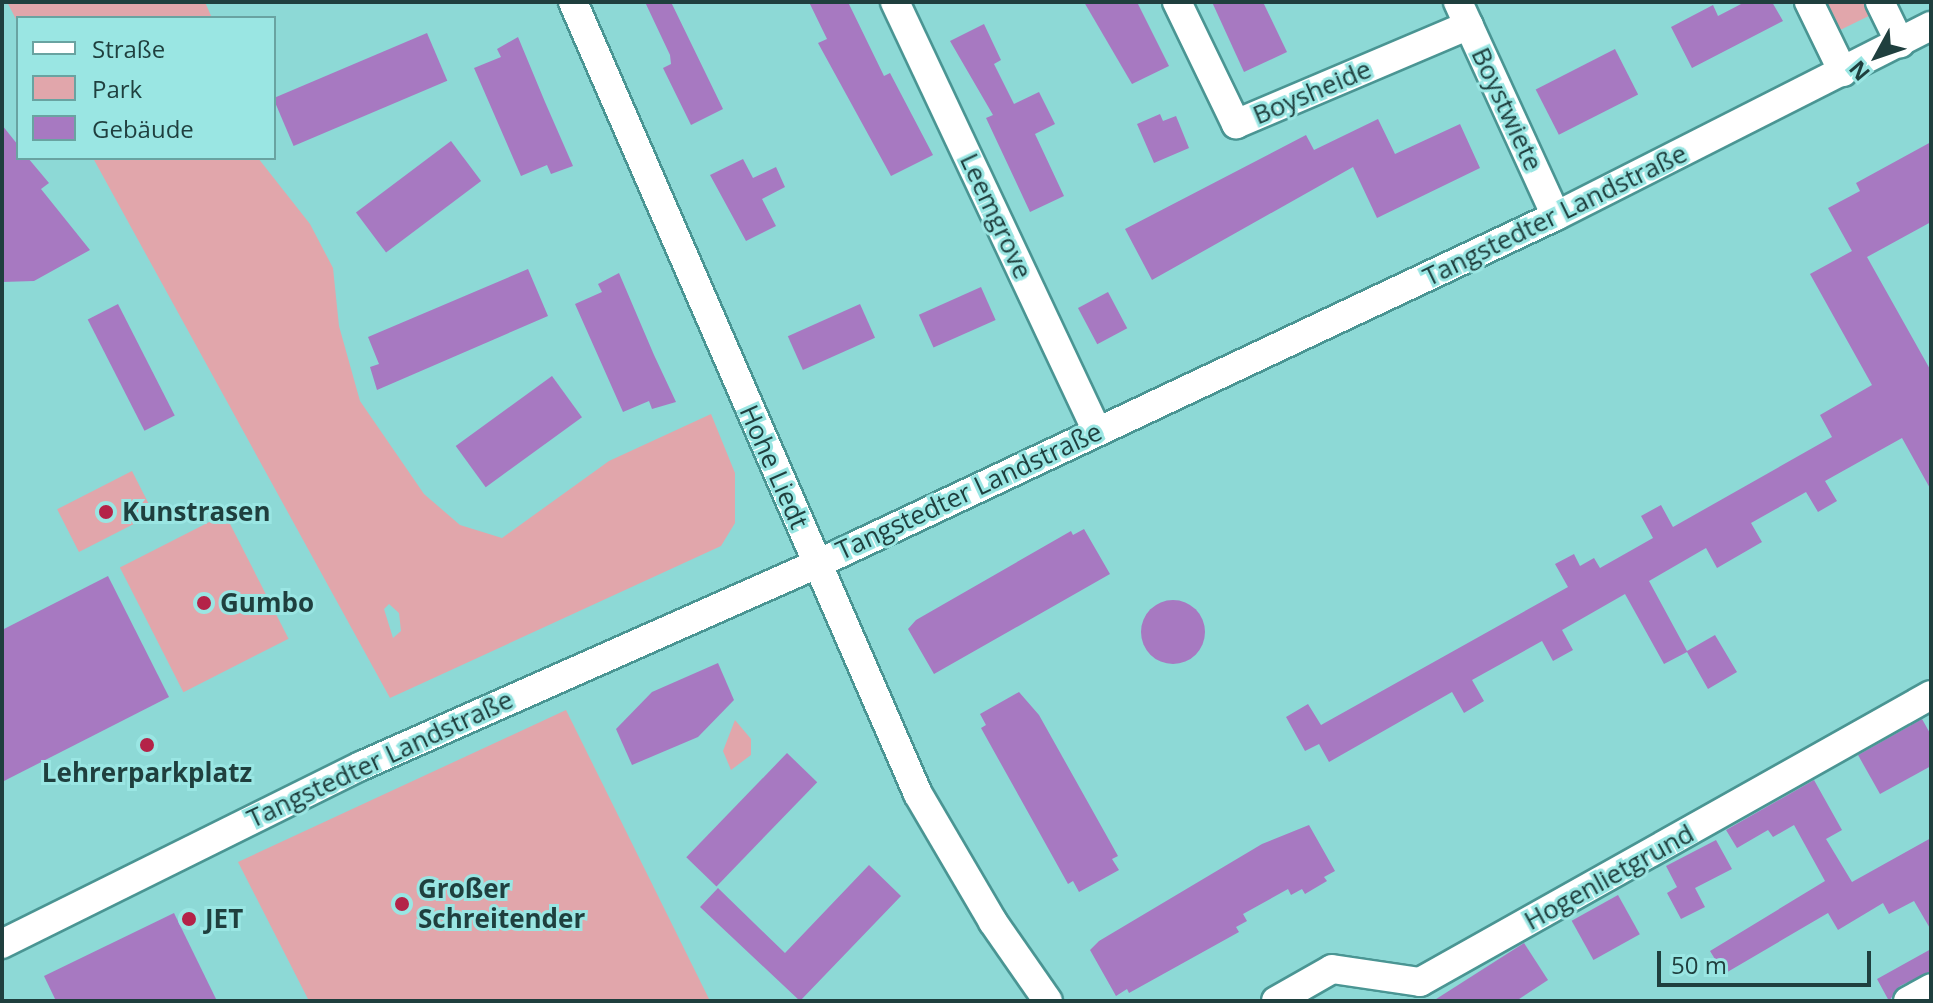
<!DOCTYPE html>
<html>
<head>
<meta charset="utf-8">
<style>
  body { margin:0 }
  #map { position:relative; width:1933px; height:1003px; overflow:hidden; background:#8dd9d6; font-family:"Open Sans",sans-serif }
  div>[style] { position:absolute }
  .green>* { inset:0; background:#e1a6ab; transform-origin:0 0 }
  .building>* { inset:0; background:#a779c1; transform-origin:0 0 }
  .round { border-radius:50% }
  .roads { filter:drop-shadow(2px 0 #4a9593) drop-shadow(-2px 0 #4a9593) drop-shadow(0 2px #4a9593) drop-shadow(0 -2px #4a9593) }
  .minor>* { height:28px; margin:-14px; padding:0 14px; transform-origin:14px; border-radius:14px; background:#fff }
  .dots>* { width:22px; height:22px; translate:-50% -50%; box-sizing:border-box; border:4px solid #9ae6e3; border-radius:50% }
  span { translate:-50% -50%; white-space:nowrap; text-align:center; line-height:1.15; -webkit-text-stroke:6px #9ae6e3; paint-order:stroke }
  .street-label { font-size:26px; color:#1f3f3e }
  .poi-label { font-size:26px; color:#1f3f3e; font-weight:700 }
  .left { translate:0 -50%; text-align:left }
  .frame { position:absolute; inset:0; border:4px solid #1f3f3e; pointer-events:none }
  .legend { position:absolute; left:16px; top:16px; width:260px; height:144px; box-sizing:border-box; background:#9ae6e3; border:2px solid #69a3a1; margin:0; padding:10px 14px; list-style:none; font-size:24px; color:#1f3f3e }
  .legend li { display:flex; align-items:center; gap:16px; height:40px }
  .legend b { width:40px; border:2px solid #69a3a1 }
  .north { position:absolute; left:1837px; top:16px; width:80px; height:80px; -webkit-text-stroke:6px #9ae6e3; paint-order:stroke; rotate:230deg; font-size:22px; font-weight:700; line-height:32px; text-align:center; color:#1f3f3e }
  .north::after { content:''; display:block; margin:auto; width:28px; height:36px; background:#1f3f3e; clip-path:polygon(50% 0,100% 100%,50% 72%,0 100%) }
  .scale { position:absolute; left:1657px; top:951px; width:214px; height:36px; box-sizing:border-box; border:4px solid #1f3f3e; border-top:0; padding-left:10px; font-size:24px; line-height:28px; white-space:nowrap; color:#1f3f3e; -webkit-text-stroke:6px #9ae6e3; paint-order:stroke }
</style>
</head>
<body>
<div id="map">
  <div class="green">
    <div style="clip-path:polygon(7px 2px,205px 2px,212px 18px,18px 18px,18px 23px)"></div>
    <div style="clip-path:polygon(1817px 2px,1874px 2px,1879px 11px,1832px 34px)"></div>
    <div style="clip-path:polygon(evenodd,93px 158px,258px 158px,310px 224px,333px 268px,339px 326px,360px 401px,424px 494px,460px 525px,502px 538px,609px 461px,711px 414px,735px 473px,735px 523px,721px 546px,390px 698px,93px 158px,389px 604px,399px 613px,401px 631px,393px 638px,384px 609px,389px 604px)"></div>
    <div style="left:132px;top:471px;width:48px;height:84px;rotate:63deg"></div>
    <div style="left:225px;top:514px;width:140px;height:118px;rotate:63deg"></div>
    <div style="clip-path:polygon(566px 710px,710px 1001px,309px 1001px,238px 862px)"></div>
    <div style="clip-path:polygon(735px 720px,751px 739px,751px 755px,731px 770px,723px 751px)"></div>
  </div>
  <div class="building">
    <div style="clip-path:polygon(645px 2px,671px 2px,723px 109px,691px 125px,663px 68px,671px 64px,670px 55px)"></div>
    <div style="clip-path:polygon(809px 2px,848px 2px,884px 76px,890px 73px,933px 155px,891px 176px,818px 43px,827px 39px)"></div>
    <div style="clip-path:polygon(1084px 2px,1137px 2px,1169px 66px,1132px 84px)"></div>
    <div style="clip-path:polygon(1212px 2px,1263px 2px,1287px 52px,1244px 72px)"></div>
    <div style="clip-path:polygon(1745px 2px,1772px 2px,1783px 21px,1692px 68px,1671px 27px,1713px 5px,1718px 16px)"></div>
    <div style="clip-path:polygon(984px 24px,1001px 60px,994px 64px,1014px 104px,1039px 92px,1055px 124px,1035px 134px,1064px 196px,1030px 212px,986px 118px,993px 115px,950px 41px)"></div>
    <div style="left:427px;top:33px;width:52px;height:167px;rotate:67deg"></div>
    <div style="clip-path:polygon(518px 37px,545px 102px,573px 166px,551px 174px,547px 165px,521px 176px,474px 68px,501px 57px,497px 49px)"></div>
    <div style="left:1615px;top:49px;width:51px;height:89px;rotate:63deg"></div>
    <div style="clip-path:polygon(1160px 114px,1163px 121px,1176px 116px,1189px 148px,1154px 163px,1137px 124px)"></div>
    <div style="clip-path:polygon(1378px 119px,1395px 154px,1460px 124px,1480px 168px,1377px 218px,1353px 167px,1152px 280px,1125px 229px,1306px 135px,1314px 150px)"></div>
    <div style="clip-path:polygon(2px 125px,18px 145px,18px 158px,28px 158px,49px 183px,41px 189px,90px 250px,34px 281px,2px 282px)"></div>
    <div style="left:451px;top:141px;width:50px;height:119px;rotate:53deg"></div>
    <div style="clip-path:polygon(1931px 142px,1931px 222px,1867px 257px,1931px 371px,1931px 490px,1902px 438px,1825px 481px,1837px 501px,1818px 512px,1806px 492px,1751px 523px,1762px 542px,1717px 568px,1706px 548px,1649px 581px,1687px 651px,1715px 635px,1737px 672px,1708px 689px,1687px 652px,1664px 664px,1625px 594px,1562px 630px,1573px 650px,1553px 661px,1542px 641px,1472px 680px,1484px 701px,1464px 713px,1452px 692px,1329px 762px,1319px 744px,1305px 751px,1286px 717px,1308px 704px,1321px 725px,1568px 587px,1555px 564px,1574px 554px,1580px 566px,1594px 558px,1600px 568px,1653px 538px,1641px 516px,1661px 505px,1673px 527px,1832px 437px,1820px 415px,1872px 385px,1810px 274px,1852px 251px,1828px 208px,1860px 191px,1856px 183px)"></div>
    <div style="clip-path:polygon(743px 159px,753px 178px,776px 167px,785px 187px,762px 199px,776px 226px,746px 241px,710px 175px)"></div>
    <div style="clip-path:polygon(528px 269px,548px 316px,377px 390px,370px 367px,379px 364px,368px 337px)"></div>
    <div style="clip-path:polygon(619px 273px,654px 355px,676px 402px,652px 409px,649px 401px,623px 412px,575px 304px,602px 292px,598px 284px)"></div>
    <div style="left:981px;top:287px;width:36px;height:68px;rotate:66deg"></div>
    <div style="left:1108px;top:292px;width:41px;height:34px;rotate:62deg"></div>
    <div style="left:118px;top:304px;width:125px;height:34px;rotate:63deg"></div>
    <div style="left:860px;top:304px;width:37px;height:79px;rotate:66deg"></div>
    <div style="left:552px;top:376px;width:51px;height:119px;rotate:54deg"></div>
    <div style="clip-path:polygon(1084px 529px,1110px 574px,934px 674px,908px 629px,916px 620px,1071px 531px,1073px 535px)"></div>
    <div style="clip-path:polygon(108px 576px,169px 697px,2px 782px,2px 630px)"></div>
    <div class="round" style="left:1141px;top:600px;width:64px;height:64px"></div>
    <div style="clip-path:polygon(718px 663px,734px 700px,698px 737px,632px 765px,616px 729px,652px 692px)"></div>
    <div style="clip-path:polygon(1019px 692px,1039px 715px,1118px 856px,1112px 859px,1119px 870px,1079px 892px,1073px 881px,1068px 884px,981px 728px,986px 725px,980px 714px)"></div>
    <div style="clip-path:polygon(1922px 719px,1931px 735px,1931px 766px,1880px 794px,1858px 755px)"></div>
    <div style="left:787px;top:753px;width:42px;height:145px;rotate:44deg"></div>
    <div style="clip-path:polygon(1814px 780px,1842px 830px,1826px 839px,1852px 882px,1931px 838px,1931px 930px,1914px 901px,1889px 914px,1883px 903px,1838px 930px,1828px 913px,1724px 974px,1710px 951px,1825px 881px,1794px 825px,1773px 837px,1768px 830px,1737px 848px,1726px 830px)"></div>
    <div style="clip-path:polygon(1309px 825px,1335px 871px,1324px 877px,1327px 881px,1305px 894px,1302px 889px,1291px 895px,1288px 889px,1243px 914px,1247px 921px,1236px 927px,1239px 932px,1129px 993px,1127px 989px,1116px 996px,1090px 950px,1099px 941px,1262px 844px)"></div>
    <div style="clip-path:polygon(1716px 840px,1732px 869px,1695px 888px,1705px 907px,1681px 919px,1667px 893px,1677px 887px,1666px 866px)"></div>
    <div style="clip-path:polygon(869px 865px,901px 896px,800px 1001px,700px 907px,718px 888px,785px 953px)"></div>
    <div style="left:1618px;top:895px;width:45px;height:53px;rotate:61deg"></div>
    <div style="clip-path:polygon(174px 913px,217px 1001px,56px 1001px,44px 976px)"></div>
    <div style="clip-path:polygon(1524px 943px,1548px 980px,1516px 1001px,1433px 1001px)"></div>
    <div style="clip-path:polygon(1931px 949px,1931px 971px,1900px 986px,1889px 1001px,1877px 979px)"></div>
  </div>
  <div class="roads">
    <div class="minor">
      <div style="left:573px;top:2px;width:864px;rotate:66.46deg"></div>
      <div style="left:918px;top:794px;width:148px;rotate:59.6deg"></div>
      <div style="left:993px;top:922px;width:96px;rotate:55.2deg"></div>
      <div style="left:895px;top:2px;width:474px;rotate:64.8deg"></div>
      <div style="left:1177px;top:2px;width:136px;rotate:64.2deg"></div>
      <div style="left:1236px;top:124px;width:253px;rotate:-23deg"></div>
      <div style="left:1458px;top:2px;width:235px;rotate:65.4deg"></div>
      <div style="left:1809px;top:2px;width:78px;rotate:64.1deg"></div>
      <div style="left:1880px;top:2px;width:46px;rotate:64deg"></div>
      <div style="left:2px;top:944px;width:401px;rotate:-26.4deg"></div>
      <div style="left:361px;top:766px;width:499px;rotate:-23.9deg"></div>
      <div style="left:817px;top:564px;width:817px;rotate:-25.22deg"></div>
      <div style="left:1556px;top:216px;width:420px;rotate:-26.9deg"></div>
      <div style="left:1276px;top:1001px;width:64px;rotate:-29.7deg"></div>
      <div style="left:1332px;top:969px;width:89px;rotate:8.4deg"></div>
      <div style="left:1420px;top:982px;width:586px;rotate:-29.32deg"></div>
      <div style="left:1908px;top:1001px;width:26px;rotate:-29deg"></div>
    </div>
  </div>
  <div class="dots">
    <div style="left:106px;top:512px;background:#b42348"></div>
    <div style="left:204px;top:603px;background:#b42348"></div>
    <div style="left:147px;top:745px;background:#b42348"></div>
    <div style="left:402px;top:904px;background:#b42348"></div>
    <div style="left:189px;top:919px;background:#b42348"></div>
  </div>
  <div class="street-label">
    <span style="left:1312px;top:92px;rotate:-23deg">Boysheide</span>
    <span style="left:1507px;top:109px;rotate:65deg">Boystwiete</span>
    <span style="left:1555px;top:215px;rotate:-26deg">Tangstedter Landstraße</span>
    <span style="left:996px;top:216px;rotate:65deg">Leemgrove</span>
    <span style="left:774px;top:467px;rotate:66deg">Hohe Liedt</span>
    <span style="left:969px;top:491px;rotate:-25deg">Tangstedter Landstraße</span>
    <span style="left:380px;top:759px;rotate:-25deg">Tangstedter Landstraße</span>
    <span style="left:1609px;top:877px;rotate:-29deg">Hogenlietgrund</span>
  </div>
  <div class="poi-label">
    <span class="left" style="left:122px;top:512px">Kunstrasen</span>
    <span class="left" style="left:220px;top:603px">Gumbo</span>
    <span style="left:147px;top:773px">Lehrerparkplatz</span>
    <span class="left" style="left:418px;top:904px">Großer<br>Schreitender</span>
    <span class="left" style="left:205px;top:919px">JET</span>
  </div>
  <div class="frame"></div>
  <ul class="legend">
  <li><b style="height:10px;background:#fff"></b>Straße</li>
  <li><b style="height:22px;background:#e1a6ab"></b>Park</li>
  <li><b style="height:22px;background:#a779c1"></b>Gebäude</li>
  </ul>
  <div class="north">N</div>
  <div class="scale">50 m</div>
</div>
</body>
</html>
